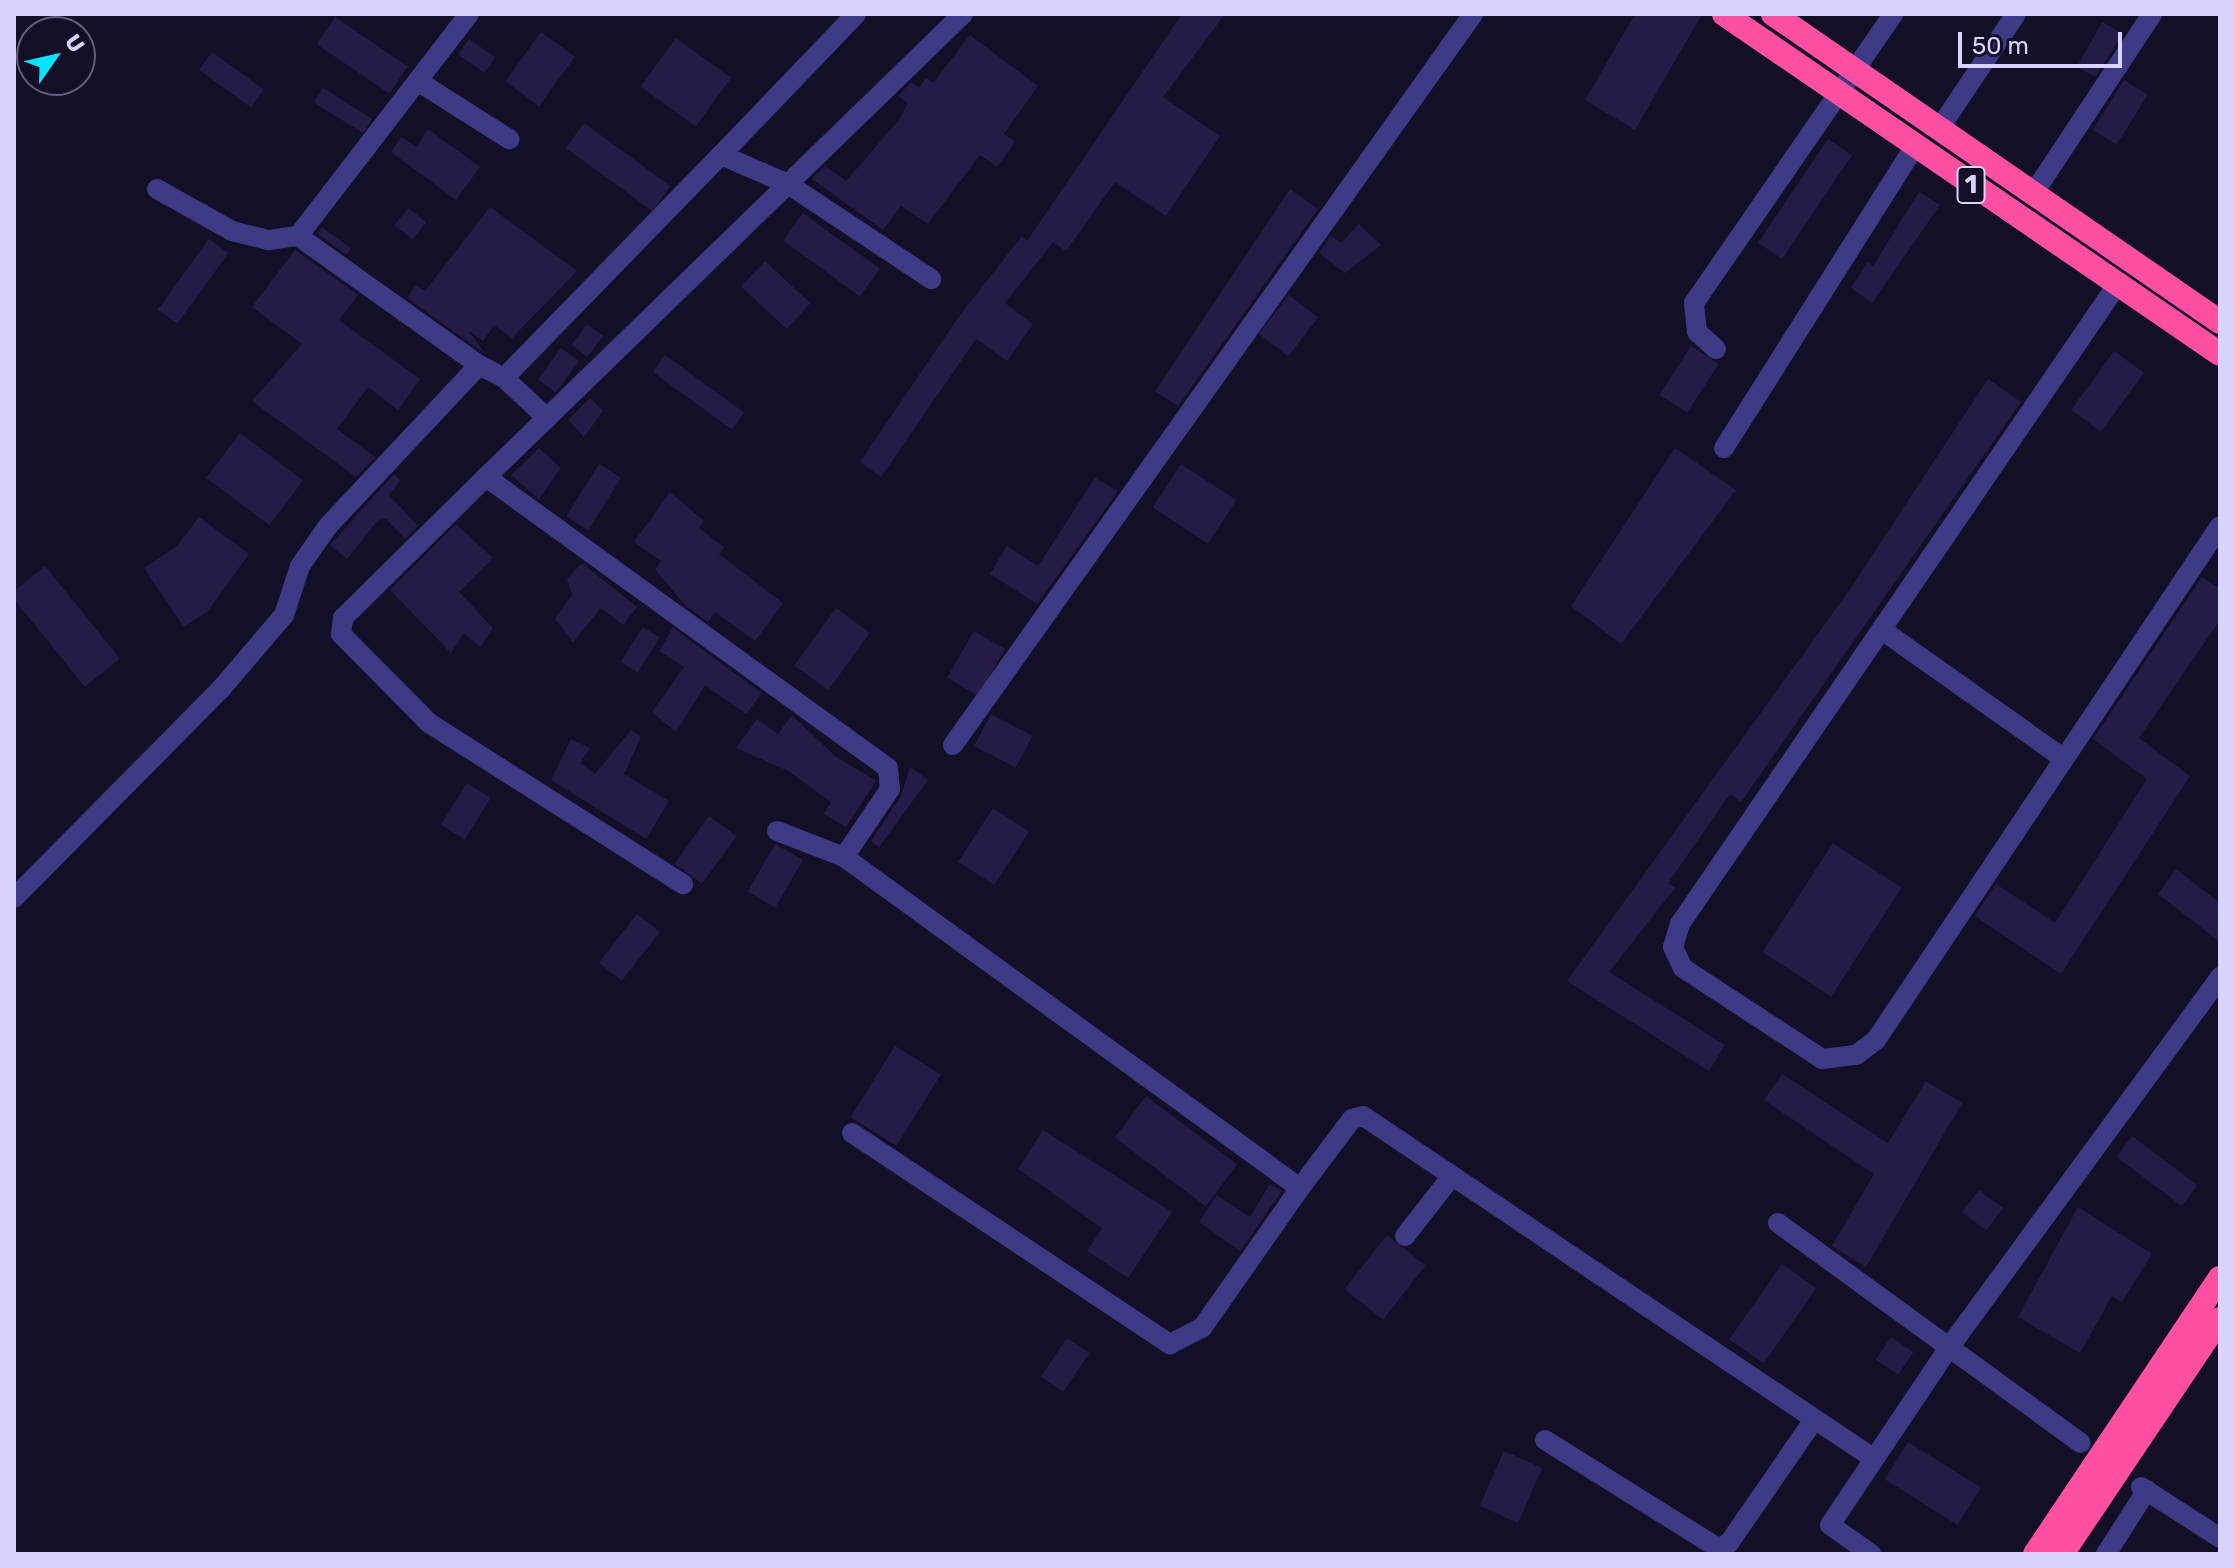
<!DOCTYPE html>
<html>
<head>
<meta charset="utf-8">
<style>
  body { margin:0 }
  #map { position:relative; width:2234px; height:1568px; overflow:hidden; background:#130f26; font-family:Rubik,sans-serif }
  div>[style] { position:absolute }
  .building>* { inset:0; background:#241b47; transform-origin:0 0 }
  .minor>* { height:20px; margin:-10px; padding:0 10px; transform-origin:10px; border-radius:10px; background:#3d3a85 }
  .highway>* { height:24px; margin:-12px; padding:0 12px; transform-origin:12px; border-radius:12px; background:#ff4fa3 }
  span { translate:-50% -50%; white-space:nowrap; text-align:center; line-height:1.15; -webkit-text-stroke:6px #130f26; paint-order:stroke }
  .shield-label span { padding:2px 6px; background:#130f26; border:2px solid; border-radius:6px; -webkit-text-stroke-width:0 }
  .shield-label { font-size:26px; color:#d9d4ff; font-weight:700 }
  .frame { position:absolute; inset:0; border:16px solid #d9d4ff; pointer-events:none }
  .north { position:absolute; left:16px; top:16px; width:80px; height:80px; box-sizing:border-box; background:#130f26; border:2px solid #625e7d; border-radius:50%; rotate:56deg; font-size:22px; font-weight:700; line-height:32px; text-align:center; color:#d9d4ff }
  .north::after { content:''; display:block; margin:auto; width:28px; height:36px; background:#00e5ff; clip-path:polygon(50% 0,100% 100%,50% 72%,0 100%) }
  .scale { position:absolute; left:1958px; top:32px; width:164px; height:36px; box-sizing:border-box; border:4px solid #d9d4ff; border-top:0; padding-left:10px; font-size:24px; line-height:28px; white-space:nowrap; color:#d9d4ff; -webkit-text-stroke:6px #130f26; paint-order:stroke }
</style>
</head>
<body>
<div id="map">
  <div class="building">
    <div style="clip-path:polygon(1182px 14px,1225px 14px,1163px 97px,1220px 136px,1166px 216px,1115px 182px,1066px 251px,1053px 242px,1005px 303px,1033px 324px,1007px 361px,976px 339px,881px 477px,860px 462px,960px 315px,1022px 236px,1027px 241px)"></div>
    <div style="clip-path:polygon(1635px 14px,1702px 14px,1635px 130px,1585px 100px)"></div>
    <div style="left:335px;top:17px;width:88px;height:33px;rotate:34deg"></div>
    <div style="clip-path:polygon(2102px 22px,2123px 34px,2095px 77px,2077px 67px)"></div>
    <div style="left:541px;top:32px;width:42px;height:61px;rotate:36deg"></div>
    <div style="clip-path:polygon(970px 35px,1038px 86px,1004px 134px,1015px 142px,997px 167px,980px 155px,928px 224px,901px 206px,883px 230px,812px 179px,825px 166px,846px 181px,899px 120px,908px 103px,898px 96px,911px 82px,919px 88px,926px 78px,933px 83px)"></div>
    <div style="left:676px;top:38px;width:68px;height:60px;rotate:36deg"></div>
    <div style="left:469px;top:39px;width:32px;height:19px;rotate:35deg"></div>
    <div style="left:212px;top:52px;width:64px;height:22px;rotate:36deg"></div>
    <div style="left:2124px;top:80px;width:28px;height:59px;rotate:32deg"></div>
    <div style="left:323px;top:88px;width:58px;height:17px;rotate:32deg"></div>
    <div style="left:584px;top:123px;width:107px;height:31px;rotate:36deg"></div>
    <div style="clip-path:polygon(428px 129px,480px 167px,456px 200px,391px 152px,401px 137px,416px 147px)"></div>
    <div style="left:1828px;top:139px;width:29px;height:125px;rotate:34deg"></div>
    <div style="clip-path:polygon(1290px 189px,1318px 209px,1178px 406px,1155px 391px)"></div>
    <div style="clip-path:polygon(1919px 192px,1940px 205px,1872px 303px,1851px 288px,1868px 262px,1873px 266px)"></div>
    <div style="clip-path:polygon(490px 207px,577px 271px,512px 338px,494px 325px,483px 341px,469px 331px,485px 354px,407px 298px,416px 285px,425px 291px)"></div>
    <div style="left:408px;top:208px;width:23px;height:22px;rotate:38deg"></div>
    <div style="left:803px;top:213px;width:95px;height:34px;rotate:36deg"></div>
    <div style="clip-path:polygon(1359px 224px,1381px 245px,1345px 273px,1319px 253px,1331px 236px,1341px 243px)"></div>
    <div style="left:322px;top:227px;width:36px;height:8px;rotate:36deg"></div>
    <div style="left:209px;top:239px;width:24px;height:87px;rotate:36deg"></div>
    <div style="clip-path:polygon(295px 250px,358px 295px,339px 320px,420px 379px,398px 410px,368px 387px,337px 429px,375px 457px,356px 477px,252px 401px,302px 344px,252px 307px)"></div>
    <div style="left:765px;top:261px;width:62px;height:35px;rotate:43deg"></div>
    <div style="left:1289px;top:295px;width:37px;height:49px;rotate:38deg"></div>
    <div style="left:587px;top:324px;width:20px;height:26px;rotate:37deg"></div>
    <div style="left:1691px;top:346px;width:33px;height:58px;rotate:33deg"></div>
    <div style="left:561px;top:348px;width:22px;height:39px;rotate:36deg"></div>
    <div style="left:2114px;top:351px;width:37px;height:73px;rotate:36deg"></div>
    <div style="left:665px;top:355px;width:98px;height:21px;rotate:36deg"></div>
    <div style="clip-path:polygon(1988px 379px,2021px 402px,1741px 802px,1730px 794px,1668px 883px,1675px 888px,1609px 972px,1725px 1045px,1709px 1071px,1567px 981px,1848px 592px)"></div>
    <div style="clip-path:polygon(590px 398px,603px 411px,584px 437px,568px 420px)"></div>
    <div style="left:240px;top:433px;width:79px;height:56px;rotate:37deg"></div>
    <div style="clip-path:polygon(539px 448px,561px 468px,539px 499px,511px 475px)"></div>
    <div style="clip-path:polygon(1675px 448px,1736px 490px,1621px 644px,1571px 606px)"></div>
    <div style="left:599px;top:464px;width:26px;height:62px;rotate:32deg"></div>
    <div style="left:1181px;top:464px;width:66px;height:52px;rotate:33deg"></div>
    <div style="clip-path:polygon(394px 474px,401px 480px,389px 495px,418px 526px,405px 539px,386px 519px,378px 520px,347px 559px,330px 545px)"></div>
    <div style="clip-path:polygon(1095px 478px,1118px 491px,1037px 604px,990px 574px,1007px 546px,1038px 566px)"></div>
    <div style="clip-path:polygon(670px 492px,704px 521px,699px 528px,724px 547px,719px 554px,783px 603px,755px 641px,715px 612px,708px 622px,686px 606px,655px 569px,661px 561px,634px 542px)"></div>
    <div style="clip-path:polygon(199px 517px,249px 554px,207px 612px,184px 627px,144px 568px,177px 546px)"></div>
    <div style="clip-path:polygon(456px 524px,493px 558px,459px 592px,493px 628px,480px 647px,464px 633px,451px 653px,390px 590px)"></div>
    <div style="clip-path:polygon(582px 563px,637px 607px,623px 625px,601px 608px,573px 642px,555px 619px,572px 595px,567px 579px)"></div>
    <div style="left:45px;top:566px;width:119px;height:45px;rotate:51deg"></div>
    <div style="clip-path:polygon(2202px 577px,2220px 589px,2220px 620px,2139px 738px,2190px 776px,2061px 974px,1975px 916px,1996px 884px,2055px 923px,2147px 779px,2093px 739px)"></div>
    <div style="left:836px;top:608px;width:42px;height:71px;rotate:36deg"></div>
    <div style="left:643px;top:627px;width:20px;height:41px;rotate:33deg"></div>
    <div style="clip-path:polygon(673px 628px,762px 693px,746px 714px,705px 685px,676px 732px,652px 712px,684px 667px,659px 651px)"></div>
    <div style="left:974px;top:631px;width:36px;height:54px;rotate:30deg"></div>
    <div style="left:991px;top:714px;width:47px;height:36px;rotate:28deg"></div>
    <div style="clip-path:polygon(792px 715px,835px 756px,876px 781px,846px 827px,824px 814px,831px 802px,788px 771px,736px 748px,757px 719px,778px 734px)"></div>
    <div style="clip-path:polygon(631px 730px,641px 737px,624px 774px,669px 801px,646px 839px,551px 780px,571px 739px,590px 748px,580px 763px,595px 774px)"></div>
    <div style="clip-path:polygon(910px 767px,928px 780px,879px 847px,871px 841px,901px 796px)"></div>
    <div style="left:467px;top:783px;width:28px;height:49px;rotate:32deg"></div>
    <div style="left:993px;top:808px;width:43px;height:64px;rotate:33deg"></div>
    <div style="left:709px;top:816px;width:34px;height:59px;rotate:36deg"></div>
    <div style="left:1833px;top:843px;width:82px;height:130px;rotate:33deg"></div>
    <div style="left:775px;top:844px;width:32px;height:55px;rotate:30deg"></div>
    <div style="clip-path:polygon(2176px 869px,2220px 903px,2220px 942px,2158px 894px)"></div>
    <div style="left:637px;top:914px;width:29px;height:62px;rotate:38deg"></div>
    <div style="left:895px;top:1046px;width:54px;height:84px;rotate:32deg"></div>
    <div style="clip-path:polygon(1782px 1074px,1888px 1143px,1926px 1081px,1962px 1103px,1866px 1267px,1832px 1246px,1874px 1174px,1764px 1100px)"></div>
    <div style="left:1146px;top:1096px;width:114px;height:52px;rotate:37deg"></div>
    <div style="clip-path:polygon(1043px 1130px,1172px 1212px,1128px 1278px,1087px 1251px,1102px 1228px,1018px 1169px)"></div>
    <div style="left:2132px;top:1136px;width:82px;height:26px;rotate:37deg"></div>
    <div style="clip-path:polygon(1270px 1184px,1282px 1191px,1240px 1251px,1199px 1222px,1217px 1195px,1250px 1217px)"></div>
    <div style="left:1979px;top:1190px;width:30px;height:28px;rotate:37deg"></div>
    <div style="clip-path:polygon(2078px 1207px,2152px 1254px,2122px 1302px,2112px 1296px,2080px 1353px,2018px 1317px)"></div>
    <div style="left:1387px;top:1235px;width:49px;height:69px;rotate:38deg"></div>
    <div style="left:1782px;top:1264px;width:42px;height:92px;rotate:35deg"></div>
    <div style="left:1891px;top:1337px;width:27px;height:27px;rotate:34deg"></div>
    <div style="left:1067px;top:1338px;width:27px;height:47px;rotate:34deg"></div>
    <div style="left:1908px;top:1442px;width:86px;height:44px;rotate:32deg"></div>
    <div style="left:1504px;top:1451px;width:42px;height:60px;rotate:24deg"></div>
  </div>
  <div class="minor">
    <div style="left:469px;top:14px;width:280px;rotate:127.6deg"></div>
    <div style="left:298px;top:236px;width:222px;rotate:35.5deg"></div>
    <div style="left:963px;top:14px;width:665px;rotate:135.85deg"></div>
    <div style="left:486px;top:477px;width:496px;rotate:35.9deg"></div>
    <div style="left:888px;top:768px;width:21px;rotate:85deg"></div>
    <div style="left:890px;top:789px;width:82px;rotate:124.1deg"></div>
    <div style="left:844px;top:857px;width:563px;rotate:35.98deg"></div>
    <div style="left:1300px;top:1188px;width:86px;rotate:-53deg"></div>
    <div style="left:1352px;top:1119px;width:11px;rotate:-15deg"></div>
    <div style="left:1363px;top:1116px;width:614px;rotate:33.85deg"></div>
    <div style="left:419px;top:82px;width:107px;rotate:32.3deg"></div>
    <div style="left:1939px;top:129px;width:138px;rotate:-56.2deg"></div>
    <div style="left:721px;top:155px;width:195px;rotate:-46.2deg"></div>
    <div style="left:157px;top:189px;width:86px;rotate:29.2deg"></div>
    <div style="left:232px;top:231px;width:38px;rotate:14deg"></div>
    <div style="left:269px;top:240px;width:29px;rotate:-8deg"></div>
    <div style="left:2033px;top:194px;width:216px;rotate:-56.5deg"></div>
    <div style="left:2117px;top:285px;width:774px;rotate:124.37deg"></div>
    <div style="left:1680px;top:924px;width:24px;rotate:107deg"></div>
    <div style="left:1673px;top:947px;width:23px;rotate:65deg"></div>
    <div style="left:1683px;top:968px;width:166px;rotate:33.2deg"></div>
    <div style="left:1822px;top:1059px;width:34px;rotate:-7deg"></div>
    <div style="left:1856px;top:1055px;width:25px;rotate:-37deg"></div>
    <div style="left:1876px;top:1040px;width:618px;rotate:-56.21deg"></div>
    <div style="left:1716px;top:349px;width:25px;rotate:-138deg"></div>
    <div style="left:1697px;top:332px;width:29px;rotate:-96deg"></div>
    <div style="left:1694px;top:303px;width:351px;rotate:-55.4deg"></div>
    <div style="left:504px;top:378px;width:59px;rotate:42.9deg"></div>
    <div style="left:1724px;top:448px;width:356px;rotate:-57.7deg"></div>
    <div style="left:486px;top:477px;width:201px;rotate:135.4deg"></div>
    <div style="left:343px;top:618px;width:16px;rotate:97deg"></div>
    <div style="left:341px;top:634px;width:125px;rotate:45.3deg"></div>
    <div style="left:429px;top:723px;width:301px;rotate:32.4deg"></div>
    <div style="left:1882px;top:630px;width:222px;rotate:35.3deg"></div>
    <div style="left:953px;top:745px;width:897px;rotate:-54.57deg"></div>
    <div style="left:777px;top:831px;width:72px;rotate:21.2deg"></div>
    <div style="left:14px;top:898px;width:293px;rotate:-45.3deg"></div>
    <div style="left:220px;top:690px;width:99px;rotate:-49.5deg"></div>
    <div style="left:284px;top:615px;width:52px;rotate:-71.9deg"></div>
    <div style="left:300px;top:566px;width:49px;rotate:-55deg"></div>
    <div style="left:328px;top:526px;width:221px;rotate:-46.8deg"></div>
    <div style="left:479px;top:365px;width:28px;rotate:27deg"></div>
    <div style="left:504px;top:378px;width:311px;rotate:-45.8deg"></div>
    <div style="left:721px;top:155px;width:73px;rotate:23.4deg"></div>
    <div style="left:788px;top:184px;width:172px;rotate:33.6deg"></div>
    <div style="left:852px;top:1133px;width:382px;rotate:33.6deg"></div>
    <div style="left:1170px;top:1344px;width:36px;rotate:-27deg"></div>
    <div style="left:1202px;top:1328px;width:171px;rotate:-55deg"></div>
    <div style="left:1778px;top:1223px;width:374px;rotate:36deg"></div>
    <div style="left:1405px;top:1236px;width:76px;rotate:-51.9deg"></div>
    <div style="left:1545px;top:1440px;width:204px;rotate:32deg"></div>
    <div style="left:1718px;top:1548px;width:12px;rotate:-24deg"></div>
    <div style="left:1729px;top:1543px;width:150px;rotate:-55.4deg"></div>
    <div style="left:2141px;top:1487px;width:94px;rotate:32.8deg"></div>
    <div style="left:1871px;top:1554px;width:50px;rotate:-144.7deg"></div>
    <div style="left:1830px;top:1525px;width:212px;rotate:-56.2deg"></div>
    <div style="left:1948px;top:1349px;width:461px;rotate:-53.8deg"></div>
    <div style="left:2106px;top:1554px;width:76px;rotate:-57.4deg"></div>
  </div>
  <div class="highway">
    <div style="left:1724px;top:14px;width:601px;rotate:34.43deg"></div>
    <div style="left:1773px;top:14px;width:543px;rotate:34.57deg"></div>
    <div style="left:2035px;top:1554px;width:332px;rotate:-56.2deg"></div>
    <div style="left:2062px;top:1554px;width:283px;rotate:-56.1deg"></div>
  </div>
  <div class="shield-label">
    <span style="left:1971px;top:185px">1</span>
  </div>
  <div class="frame"></div>
  <div class="north">U</div>
  <div class="scale">50 m</div>
</div>
</body>
</html>
